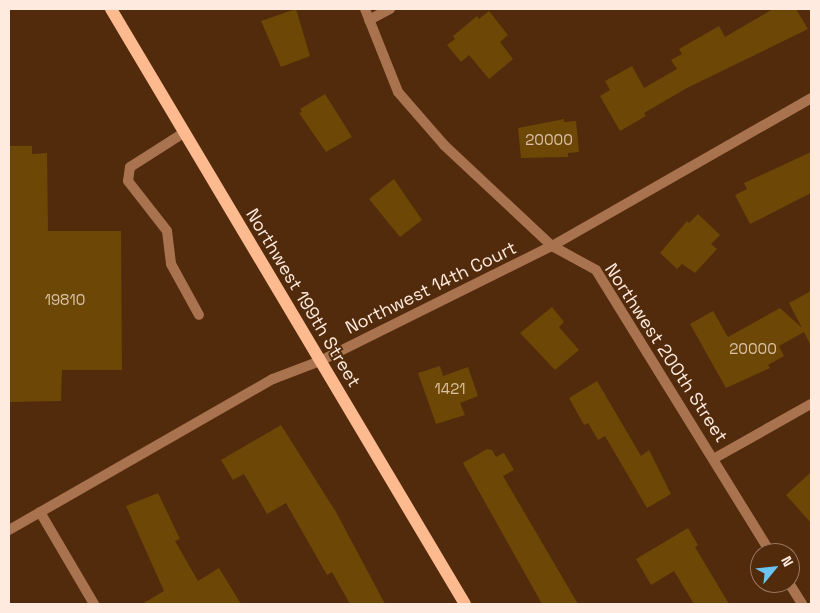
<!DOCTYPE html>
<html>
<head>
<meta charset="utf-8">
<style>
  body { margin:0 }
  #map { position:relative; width:820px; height:613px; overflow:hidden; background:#522b0d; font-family:"Space Grotesk",sans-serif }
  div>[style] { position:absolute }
  .building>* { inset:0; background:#6c4705 }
  .service>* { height:10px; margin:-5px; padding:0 5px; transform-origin:5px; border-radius:5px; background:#a9734f }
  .minor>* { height:10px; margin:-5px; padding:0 5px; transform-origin:5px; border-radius:5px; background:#a9734f }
  .primary>* { height:12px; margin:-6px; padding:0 6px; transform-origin:6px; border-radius:6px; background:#fdba8f }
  span { translate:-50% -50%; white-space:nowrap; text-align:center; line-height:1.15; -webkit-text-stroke:4px #522b0d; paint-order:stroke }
  .number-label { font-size:15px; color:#dac1a8 }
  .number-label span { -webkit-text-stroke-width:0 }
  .street-label { font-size:18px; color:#feeade }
  .frame { position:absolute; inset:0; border:10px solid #feeade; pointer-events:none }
  .north { position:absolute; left:750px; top:543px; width:50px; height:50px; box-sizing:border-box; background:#522b0d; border:1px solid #977761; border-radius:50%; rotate:62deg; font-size:14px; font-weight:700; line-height:20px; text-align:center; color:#feeade }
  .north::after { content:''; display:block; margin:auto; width:18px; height:22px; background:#6bc3f2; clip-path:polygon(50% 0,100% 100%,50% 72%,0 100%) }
</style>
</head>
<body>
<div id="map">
  <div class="building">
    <div style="clip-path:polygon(296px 9px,310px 56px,281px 67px,261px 21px)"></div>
    <div style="clip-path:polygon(773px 9px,796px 9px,808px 29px,687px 88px,644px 113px,646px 116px,620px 131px,600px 96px,610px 90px,605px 81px,632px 66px,644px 88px,677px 69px,671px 60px,682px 54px,679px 49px,719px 26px,725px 37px)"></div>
    <div style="clip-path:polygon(489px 11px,508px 35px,500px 42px,513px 59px,489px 79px,469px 55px,461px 62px,447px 45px,455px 39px,453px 36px,477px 16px,479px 19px)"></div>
    <div style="clip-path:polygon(325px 94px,352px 137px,326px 152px,299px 113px,302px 112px,300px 109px)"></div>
    <div style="clip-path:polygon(564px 119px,564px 122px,576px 121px,579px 152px,568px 153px,568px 157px,521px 158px,518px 128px)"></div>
    <div style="clip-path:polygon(9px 146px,32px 146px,32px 154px,47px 153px,48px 231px,121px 231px,122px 370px,62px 370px,61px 401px,9px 402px)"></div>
    <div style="clip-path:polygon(811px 152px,811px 193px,750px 224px,735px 195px,747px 189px,744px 183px)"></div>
    <div style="clip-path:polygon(394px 179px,422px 220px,400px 237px,369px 199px)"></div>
    <div style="clip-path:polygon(698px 214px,720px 235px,711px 244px,717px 249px,695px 273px,682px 264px,677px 269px,660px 253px,687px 221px,689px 223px)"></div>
    <div style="clip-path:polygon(811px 291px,811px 346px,804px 332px,779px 346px,784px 356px,768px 365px,770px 368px,726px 388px,690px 324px,713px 311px,728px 337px,780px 308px,802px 328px,789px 303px)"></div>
    <div style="clip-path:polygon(552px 307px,564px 322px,559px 327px,579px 350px,555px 370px,520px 333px)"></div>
    <div style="clip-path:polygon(440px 366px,443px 376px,468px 367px,478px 396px,460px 403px,465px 415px,436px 424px,418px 373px)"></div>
    <div style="clip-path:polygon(597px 381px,641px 456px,649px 450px,671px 494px,647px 508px,605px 436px,598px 440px,588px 423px,584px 425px,569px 398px)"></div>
    <div style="clip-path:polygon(281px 425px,336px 512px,385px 604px,350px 604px,332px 572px,327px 575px,286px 503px,267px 514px,244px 474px,233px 480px,221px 460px)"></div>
    <div style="clip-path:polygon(487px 449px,492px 450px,496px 457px,504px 453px,514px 470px,503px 476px,578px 604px,542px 604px,463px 463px)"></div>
    <div style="clip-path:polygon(811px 472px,811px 523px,786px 495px)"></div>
    <div style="clip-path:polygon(158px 493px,180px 539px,175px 541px,198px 581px,219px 568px,241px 604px,142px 604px,164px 591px,126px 506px)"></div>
    <div style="clip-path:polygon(688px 528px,698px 545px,695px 547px,729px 604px,694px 604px,674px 571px,651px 585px,636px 559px)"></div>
  </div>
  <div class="service">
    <div style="left:185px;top:132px;width:65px;rotate:147.5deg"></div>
    <div style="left:130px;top:167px;width:14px;rotate:98deg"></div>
    <div style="left:128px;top:181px;width:63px;rotate:52deg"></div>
    <div style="left:167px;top:231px;width:33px;rotate:83deg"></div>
    <div style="left:171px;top:264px;width:58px;rotate:61.2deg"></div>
  </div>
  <div class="minor">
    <div style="left:365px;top:9px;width:89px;rotate:68.3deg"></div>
    <div style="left:398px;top:92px;width:70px;rotate:49deg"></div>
    <div style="left:444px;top:145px;width:148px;rotate:43.1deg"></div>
    <div style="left:552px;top:246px;width:50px;rotate:28.6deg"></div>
    <div style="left:596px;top:270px;width:333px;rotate:58.3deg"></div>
    <div style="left:369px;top:20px;width:24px;rotate:-28deg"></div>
    <div style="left:715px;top:458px;width:110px;rotate:-29.4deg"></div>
    <div style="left:40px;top:512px;width:107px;rotate:59.6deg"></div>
    <div style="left:9px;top:530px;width:304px;rotate:-29.8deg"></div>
    <div style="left:273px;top:379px;width:50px;rotate:-21deg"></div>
    <div style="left:320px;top:361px;width:259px;rotate:-26.4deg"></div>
    <div style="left:552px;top:246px;width:298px;rotate:-29.7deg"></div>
    <div style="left:789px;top:583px;width:25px;rotate:58deg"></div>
  </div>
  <div class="primary">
    <div style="left:111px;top:9px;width:692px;rotate:59.25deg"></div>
  </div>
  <div class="number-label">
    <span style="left:549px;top:140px">20000</span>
    <span style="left:65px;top:300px">19810</span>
    <span style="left:753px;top:349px">20000</span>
    <span style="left:450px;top:389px">1421</span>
  </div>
  <div class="street-label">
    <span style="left:431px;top:288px;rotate:-26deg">Northwest 14th Court</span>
    <span style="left:303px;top:298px;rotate:59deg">Northwest 199th Street</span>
    <span style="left:666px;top:353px;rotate:57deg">Northwest 200th Street</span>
  </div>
  <div class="frame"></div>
  <div class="north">N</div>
</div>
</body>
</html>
